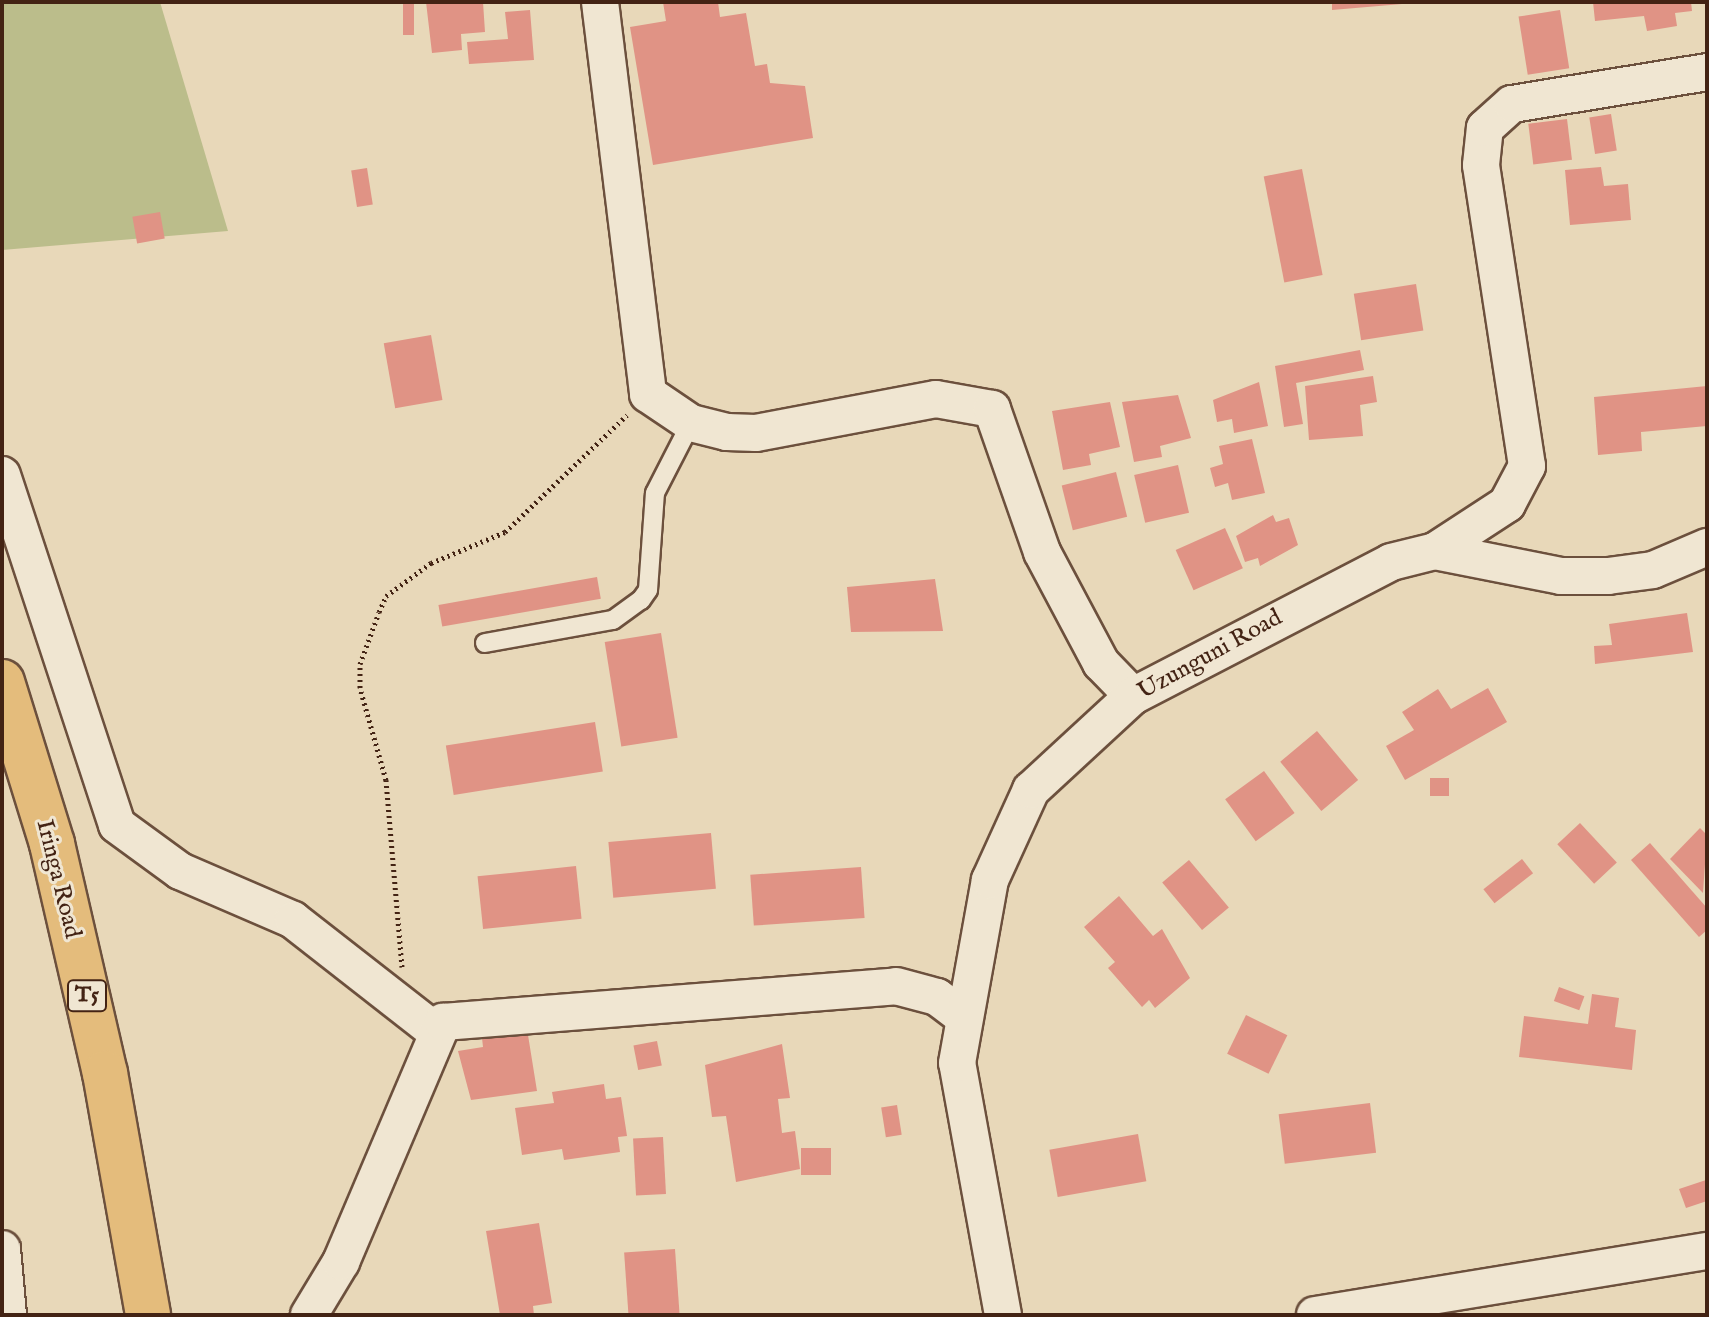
<!DOCTYPE html>
<html>
<head>
<meta charset="utf-8">
<style>
  body { margin:0 }
  #map { position:relative; width:1709px; height:1317px; overflow:hidden; background:#e8d8b9; font-family:"IM FELL English",serif }
  div>[style] { position:absolute }
  .green>* { inset:0; background:#bbbd8b }
  .building>* { inset:0; background:#e09385; transform-origin:0 0 }
  .path>* { height:5px; margin-top:-2.5px; transform-origin:0; background:repeating-linear-gradient(90deg,#432314 0 2px,transparent 0 6px) }
  .roads { filter:drop-shadow(2px 0 #6c503d) drop-shadow(-2px 0 #6c503d) drop-shadow(0 2px #6c503d) drop-shadow(0 -2px #6c503d) }
  .lane>* { height:18px; margin:-9px; padding:0 9px; transform-origin:9px; border-radius:9px; background:#f0e6d2 }
  .street>* { height:36px; margin:-18px; padding:0 18px; transform-origin:18px; border-radius:18px; background:#f0e6d2 }
  .highway>* { height:44px; margin:-22px; padding:0 22px; transform-origin:22px; border-radius:22px; background:#e4bc7c }
  span { translate:-50% -50%; white-space:nowrap; text-align:center; line-height:1.15; -webkit-text-stroke:6px #f0e6d2; paint-order:stroke }
  .shield-label span { padding:2px 6px; background:#f0e6d2; border:2px solid; border-radius:6px; -webkit-text-stroke-width:0 }
  .shield-label { font-size:22px; color:#432314; font-weight:700 }
  .street-label { font-size:24px; color:#432314 }
  .frame { position:absolute; inset:0; border:4px solid #432314; pointer-events:none }
</style>
</head>
<body>
<div id="map">
  <div class="green">
    <div style="clip-path:polygon(2px 2px,160px 2px,228px 231px,2px 250px)"></div>
  </div>
  <div class="building">
    <div style="left:403px;top:2px;width:11px;height:33px"></div>
    <div style="clip-path:polygon(426px 2px,483px 2px,485px 32px,461px 34px,462px 50px,432px 53px)"></div>
    <div style="clip-path:polygon(663px 2px,718px 2px,720px 17px,746px 13px,755px 66px,767px 64px,770px 83px,805px 86px,813px 138px,653px 165px,630px 27px,666px 21px)"></div>
    <div style="clip-path:polygon(1332px 2px,1402px 2px,1402px 4px,1332px 10px)"></div>
    <div style="clip-path:polygon(1593px 2px,1691px 2px,1692px 11px,1675px 13px,1677px 26px,1647px 31px,1644px 16px,1595px 21px)"></div>
    <div style="clip-path:polygon(530px 10px,534px 60px,469px 64px,467px 42px,508px 39px,505px 12px)"></div>
    <div style="left:1560px;top:10px;width:59px;height:42px;rotate:81deg"></div>
    <div style="left:1611px;top:114px;width:37px;height:22px;rotate:81deg"></div>
    <div style="left:1567px;top:119px;width:41px;height:39px;rotate:83deg"></div>
    <div style="clip-path:polygon(1601px 167px,1604px 186px,1628px 184px,1631px 220px,1570px 225px,1565px 170px)"></div>
    <div style="left:367px;top:168px;width:37px;height:16px;rotate:81deg"></div>
    <div style="left:1302px;top:169px;width:108px;height:39px;rotate:79deg"></div>
    <div style="left:160px;top:212px;width:27px;height:28px;rotate:80deg"></div>
    <div style="left:1416px;top:284px;width:47px;height:63px;rotate:81deg"></div>
    <div style="left:431px;top:335px;width:66px;height:48px;rotate:80deg"></div>
    <div style="clip-path:polygon(1360px 350px,1364px 370px,1296px 383px,1303px 424px,1284px 427px,1275px 366px)"></div>
    <div style="clip-path:polygon(1373px 376px,1377px 402px,1360px 405px,1363px 436px,1309px 440px,1305px 386px)"></div>
    <div style="clip-path:polygon(1259px 382px,1268px 426px,1234px 433px,1232px 419px,1217px 422px,1213px 400px)"></div>
    <div style="clip-path:polygon(1707px 386px,1707px 426px,1641px 432px,1642px 451px,1598px 455px,1594px 397px)"></div>
    <div style="clip-path:polygon(1178px 395px,1191px 438px,1160px 446px,1162px 457px,1134px 462px,1122px 402px)"></div>
    <div style="clip-path:polygon(1110px 402px,1120px 447px,1089px 454px,1091px 465px,1063px 470px,1052px 411px)"></div>
    <div style="clip-path:polygon(1252px 439px,1265px 493px,1232px 500px,1228px 483px,1215px 487px,1210px 468px,1223px 464px,1219px 446px)"></div>
    <div style="left:1178px;top:465px;width:49px;height:45px;rotate:77deg"></div>
    <div style="left:1116px;top:472px;width:46px;height:56px;rotate:76deg"></div>
    <div style="clip-path:polygon(1273px 515px,1276px 522px,1289px 518px,1298px 545px,1260px 566px,1258px 558px,1245px 562px,1236px 536px)"></div>
    <div style="left:1225px;top:528px;width:44px;height:54px;rotate:66deg"></div>
    <div style="left:597px;top:577px;width:22px;height:161px;rotate:80deg"></div>
    <div style="clip-path:polygon(935px 579px,943px 631px,851px 632px,847px 587px)"></div>
    <div style="clip-path:polygon(1687px 613px,1693px 652px,1595px 664px,1594px 646px,1612px 645px,1609px 624px)"></div>
    <div style="left:661px;top:633px;width:106px;height:57px;rotate:81deg"></div>
    <div style="clip-path:polygon(1488px 688px,1507px 722px,1405px 780px,1386px 746px,1414px 730px,1402px 712px,1438px 689px,1451px 709px)"></div>
    <div style="left:595px;top:722px;width:50px;height:151px;rotate:81deg"></div>
    <div style="left:1317px;top:731px;width:64px;height:48px;rotate:50deg"></div>
    <div style="left:1264px;top:771px;width:52px;height:48px;rotate:54deg"></div>
    <div style="left:1430px;top:778px;width:19px;height:18px"></div>
    <div style="left:1580px;top:823px;width:54px;height:31px;rotate:47deg"></div>
    <div style="clip-path:polygon(1700px 828px,1707px 835px,1703px 893px,1670px 859px)"></div>
    <div style="left:711px;top:833px;width:56px;height:103px;rotate:85deg"></div>
    <div style="clip-path:polygon(1650px 843px,1707px 908px,1707px 930px,1699px 937px,1631px 860px)"></div>
    <div style="left:1522px;top:859px;width:18px;height:49px;rotate:52deg"></div>
    <div style="left:1189px;top:860px;width:62px;height:35px;rotate:50deg"></div>
    <div style="left:576px;top:866px;width:53px;height:99px;rotate:84deg"></div>
    <div style="left:861px;top:867px;width:51px;height:111px;rotate:86deg"></div>
    <div style="clip-path:polygon(1119px 896px,1153px 936px,1162px 929px,1190px 978px,1155px 1008px,1149px 1000px,1142px 1007px,1108px 968px,1115px 962px,1084px 927px)"></div>
    <div style="left:1559px;top:987px;width:27px;height:15px;rotate:20deg"></div>
    <div style="clip-path:polygon(1592px 994px,1619px 998px,1615px 1027px,1636px 1030px,1632px 1070px,1519px 1057px,1524px 1016px,1588px 1024px)"></div>
    <div style="left:1246px;top:1015px;width:46px;height:43px;rotate:26deg"></div>
    <div style="clip-path:polygon(528px 1035px,537px 1091px,471px 1100px,458px 1051px,483px 1047px,482px 1038px)"></div>
    <div style="left:657px;top:1041px;width:25px;height:24px;rotate:79deg"></div>
    <div style="clip-path:polygon(782px 1044px,790px 1098px,778px 1099px,782px 1133px,795px 1131px,800px 1169px,736px 1182px,726px 1116px,712px 1117px,705px 1065px)"></div>
    <div style="clip-path:polygon(604px 1084px,606px 1099px,621px 1097px,627px 1136px,618px 1137px,620px 1152px,564px 1160px,562px 1149px,522px 1155px,515px 1108px,554px 1103px,552px 1092px)"></div>
    <div style="left:1370px;top:1103px;width:50px;height:92px;rotate:83deg"></div>
    <div style="left:897px;top:1105px;width:30px;height:16px;rotate:81deg"></div>
    <div style="left:1138px;top:1134px;width:48px;height:90px;rotate:80deg"></div>
    <div style="left:663px;top:1137px;width:57px;height:30px;rotate:87deg"></div>
    <div style="left:801px;top:1148px;width:30px;height:27px"></div>
    <div style="clip-path:polygon(1706px 1180px,1707px 1201px,1686px 1208px,1679px 1189px)"></div>
    <div style="clip-path:polygon(539px 1223px,552px 1303px,533px 1306px,534px 1315px,500px 1315px,486px 1231px)"></div>
    <div style="left:675px;top:1249px;width:66px;height:51px;rotate:86deg"></div>
  </div>
  <div class="path">
    <div style="left:402px;top:967px;width:188px;rotate:-94.9deg"></div>
    <div style="left:386px;top:780px;width:96px;rotate:-105.8deg"></div>
    <div style="left:360px;top:688px;width:24px;rotate:-90deg"></div>
    <div style="left:360px;top:664px;width:55px;rotate:-69.9deg"></div>
    <div style="left:379px;top:612px;width:17px;rotate:-66deg"></div>
    <div style="left:386px;top:596px;width:56px;rotate:-36.3deg"></div>
    <div style="left:431px;top:563px;width:80px;rotate:-22.7deg"></div>
    <div style="left:505px;top:532px;width:169px;rotate:-43.8deg"></div>
  </div>
  <div class="roads">
    <div class="lane">
      <div style="left:485px;top:643px;width:130px;rotate:-10.2deg"></div>
      <div style="left:613px;top:620px;width:34px;rotate:-36deg"></div>
      <div style="left:641px;top:600px;width:12px;rotate:-55deg"></div>
      <div style="left:648px;top:590px;width:97px;rotate:-85.9deg"></div>
      <div style="left:655px;top:493px;width:79px;rotate:-62.8deg"></div>
    </div>
    <div class="street">
      <div style="left:600px;top:2px;width:395px;rotate:83deg"></div>
      <div style="left:648px;top:394px;width:52px;rotate:34deg"></div>
      <div style="left:691px;top:423px;width:37px;rotate:14deg"></div>
      <div style="left:727px;top:432px;width:29px;rotate:2deg"></div>
      <div style="left:756px;top:433px;width:183px;rotate:-10.7deg"></div>
      <div style="left:936px;top:399px;width:57px;rotate:10.1deg"></div>
      <div style="left:992px;top:409px;width:151px;rotate:70.7deg"></div>
      <div style="left:1042px;top:552px;width:126px;rotate:62deg"></div>
      <div style="left:1101px;top:663px;width:46px;rotate:45.9deg"></div>
      <div style="left:2px;top:475px;width:368px;rotate:71.8deg"></div>
      <div style="left:117px;top:825px;width:78px;rotate:36.1deg"></div>
      <div style="left:180px;top:871px;width:123px;rotate:23.4deg"></div>
      <div style="left:293px;top:920px;width:179px;rotate:38deg"></div>
      <div style="left:1435px;top:551px;width:86px;rotate:-33.1deg"></div>
      <div style="left:1507px;top:504px;width:43px;rotate:-62.2deg"></div>
      <div style="left:1527px;top:466px;width:304px;rotate:-98.7deg"></div>
      <div style="left:1481px;top:165px;width:37px;rotate:-84deg"></div>
      <div style="left:1485px;top:128px;width:36px;rotate:-42deg"></div>
      <div style="left:1512px;top:104px;width:198px;rotate:-9.3deg"></div>
      <div style="left:2px;top:1249px;width:66px;rotate:84.8deg"></div>
      <div style="left:309px;top:1315px;width:62px;rotate:-58.9deg"></div>
      <div style="left:341px;top:1262px;width:261px;rotate:-67deg"></div>
      <div style="left:443px;top:1022px;width:454px;rotate:-4.5deg"></div>
      <div style="left:896px;top:986px;width:42px;rotate:15deg"></div>
      <div style="left:937px;top:997px;width:30px;rotate:37deg"></div>
      <div style="left:1003px;top:1315px;width:256px;rotate:-100.3deg"></div>
      <div style="left:957px;top:1063px;width:186px;rotate:-79.8deg"></div>
      <div style="left:990px;top:880px;width:99px;rotate:-65.5deg"></div>
      <div style="left:1031px;top:790px;width:139px;rotate:-42.7deg"></div>
      <div style="left:1133px;top:696px;width:291px;rotate:-27.4deg"></div>
      <div style="left:1391px;top:562px;width:45px;rotate:-14deg"></div>
      <div style="left:1435px;top:551px;width:128px;rotate:11.2deg"></div>
      <div style="left:1561px;top:576px;width:47px"></div>
      <div style="left:1608px;top:576px;width:45px;rotate:-7.6deg"></div>
      <div style="left:1653px;top:570px;width:59px;rotate:-23.1deg"></div>
      <div style="left:1315px;top:1315px;width:397px;rotate:-9.3deg"></div>
    </div>
    <div class="highway">
      <div style="left:2px;top:682px;width:170px;rotate:72.8deg"></div>
      <div style="left:52px;top:844px;width:235px;rotate:77deg"></div>
      <div style="left:105px;top:1073px;width:246px;rotate:79.9deg"></div>
    </div>
  </div>
  <div class="shield-label">
    <span style="left:87px;top:996px">T5</span>
  </div>
  <div class="street-label">
    <span style="left:1210px;top:655px;rotate:-29deg">Uzunguni Road</span>
    <span style="left:58px;top:879px;rotate:76deg">Iringa Road</span>
  </div>
  <div class="frame"></div>
</div>
</body>
</html>
